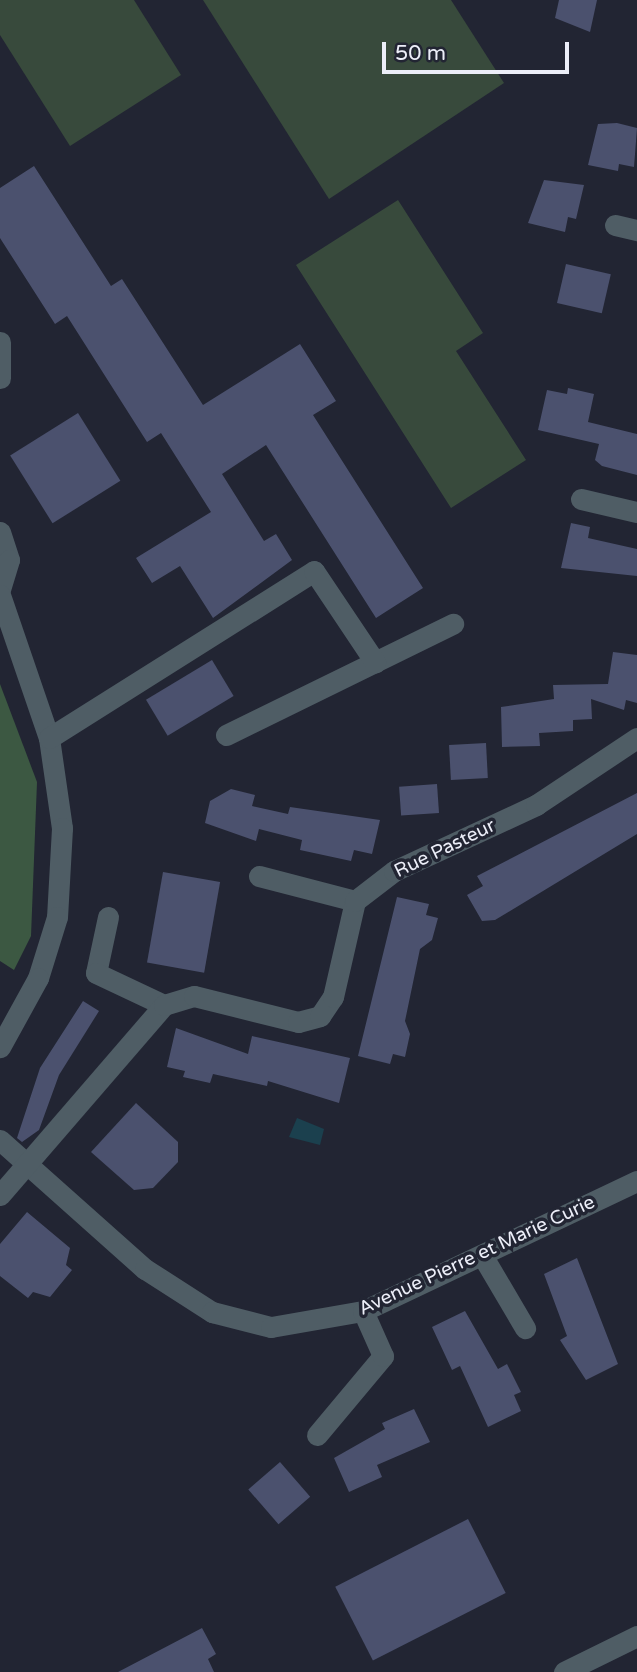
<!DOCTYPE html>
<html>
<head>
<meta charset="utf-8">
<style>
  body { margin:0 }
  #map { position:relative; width:637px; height:1672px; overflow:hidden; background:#222533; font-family:"Varela Round",sans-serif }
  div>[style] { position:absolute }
  .green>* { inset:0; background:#384a3c }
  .forest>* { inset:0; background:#3c5842 }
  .water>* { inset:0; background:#1b404e }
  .building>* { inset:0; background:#4b516e; transform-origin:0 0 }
  .minor>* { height:21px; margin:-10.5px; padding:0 10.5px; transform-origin:10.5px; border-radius:10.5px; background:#4f5d65 }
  span { translate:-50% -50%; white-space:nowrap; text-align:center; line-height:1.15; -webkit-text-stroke:7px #222533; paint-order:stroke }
  .street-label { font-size:19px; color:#eceef8 }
  .scale { position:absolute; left:382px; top:42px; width:187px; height:32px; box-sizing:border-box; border:4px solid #eceef8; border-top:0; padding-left:9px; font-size:21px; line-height:24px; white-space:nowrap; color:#eceef8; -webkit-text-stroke:5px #222533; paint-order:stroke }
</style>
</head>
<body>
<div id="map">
  <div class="green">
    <div style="clip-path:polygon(0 0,134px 0,181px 75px,70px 146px,0 35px)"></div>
    <div style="clip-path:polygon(203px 0,451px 0,504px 83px,329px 199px)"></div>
    <div style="clip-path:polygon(398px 200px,483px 333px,456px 351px,526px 460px,451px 508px,296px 265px)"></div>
  </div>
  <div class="forest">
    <div style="clip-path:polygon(0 684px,37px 782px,31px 936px,14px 970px,0 961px)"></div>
  </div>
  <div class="water">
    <div style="clip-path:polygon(297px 1118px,324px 1129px,320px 1145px,289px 1137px)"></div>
  </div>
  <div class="building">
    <div style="clip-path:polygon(559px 0,597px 0,590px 32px,555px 18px)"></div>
    <div style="clip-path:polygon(617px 123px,637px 128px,634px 167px,619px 164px,618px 171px,588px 165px,598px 124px)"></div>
    <div style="clip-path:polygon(34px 166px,111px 286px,122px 279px,203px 405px,300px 344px,336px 401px,313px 415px,423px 588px,376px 618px,266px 445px,222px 474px,264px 541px,276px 534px,292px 560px,213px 618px,180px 566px,152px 583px,136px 558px,211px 512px,161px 433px,147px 442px,67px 316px,55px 324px,0 238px,0 188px)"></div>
    <div style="clip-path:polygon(544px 180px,584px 185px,576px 219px,568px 217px,565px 232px,528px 223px)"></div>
    <div style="left:566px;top:264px;width:46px;height:40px;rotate:13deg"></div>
    <div style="clip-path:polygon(568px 388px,594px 394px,588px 422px,637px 434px,637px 475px,602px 466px,595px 460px,599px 444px,538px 430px,547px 390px,567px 394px)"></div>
    <div style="left:78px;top:413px;width:80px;height:80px;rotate:58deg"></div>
    <div style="clip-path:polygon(571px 523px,590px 527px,588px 538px,637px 549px,637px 576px,561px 568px)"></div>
    <div style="clip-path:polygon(613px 652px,637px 655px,637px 703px,626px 700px,624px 710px,591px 699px,592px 719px,573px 720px,573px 731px,539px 733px,540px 746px,502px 747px,501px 707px,554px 699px,553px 685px,608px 684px)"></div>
    <div style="left:212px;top:660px;width:42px;height:77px;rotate:59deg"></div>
    <div style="left:486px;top:743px;width:35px;height:37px;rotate:87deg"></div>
    <div style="left:437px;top:784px;width:29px;height:38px;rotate:86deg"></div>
    <div style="clip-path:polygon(231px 789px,255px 795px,252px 806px,288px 814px,290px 807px,380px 820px,372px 854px,354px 850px,351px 861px,300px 850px,302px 840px,259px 829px,256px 841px,205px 823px,210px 801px)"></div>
    <div style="clip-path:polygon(637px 793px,637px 834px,495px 920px,482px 921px,467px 895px,483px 886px,477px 876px)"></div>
    <div style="left:163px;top:872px;width:58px;height:92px;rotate:10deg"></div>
    <div style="clip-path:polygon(397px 897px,429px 904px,426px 915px,438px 918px,432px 940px,420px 949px,405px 1021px,410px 1034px,405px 1057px,393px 1054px,390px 1064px,358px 1056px)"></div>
    <div style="clip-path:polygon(83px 1001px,99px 1011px,59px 1075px,39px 1130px,22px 1142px,17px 1138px,40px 1068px)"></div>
    <div style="clip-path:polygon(176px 1028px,248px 1054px,252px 1036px,350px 1058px,339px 1103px,268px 1081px,267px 1086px,213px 1074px,210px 1083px,183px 1077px,185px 1071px,167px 1067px)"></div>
    <div style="clip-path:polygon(136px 1103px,178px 1142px,178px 1162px,153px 1188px,134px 1190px,91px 1152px)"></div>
    <div style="clip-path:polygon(27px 1212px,70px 1248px,66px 1265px,72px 1270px,50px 1297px,33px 1292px,28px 1298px,0 1276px,0 1244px)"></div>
    <div style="clip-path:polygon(577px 1258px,618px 1364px,586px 1380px,560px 1340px,567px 1336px,544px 1274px)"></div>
    <div style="clip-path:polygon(465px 1311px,498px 1369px,507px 1364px,521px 1392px,514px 1395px,521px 1411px,488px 1427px,460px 1366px,452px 1370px,432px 1327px)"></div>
    <div style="clip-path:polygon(414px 1409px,430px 1442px,377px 1465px,382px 1477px,349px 1492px,334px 1458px,385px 1429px,382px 1423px)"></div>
    <div style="left:280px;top:1462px;width:46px;height:42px;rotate:49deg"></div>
    <div style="left:468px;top:1519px;width:83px;height:149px;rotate:63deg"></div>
    <div style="clip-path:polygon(202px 1628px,216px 1654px,208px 1659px,214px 1672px,118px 1672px)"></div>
  </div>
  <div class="minor">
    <div style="left:615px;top:225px;width:23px;rotate:13deg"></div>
    <div style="left:0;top:342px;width:36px;rotate:90deg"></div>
    <div style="left:581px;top:499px;width:57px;rotate:13.1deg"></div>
    <div style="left:0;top:532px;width:29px;rotate:72deg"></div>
    <div style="left:9px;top:560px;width:30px;rotate:107deg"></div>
    <div style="left:0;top:595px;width:151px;rotate:71.1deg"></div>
    <div style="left:49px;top:738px;width:91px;rotate:81.8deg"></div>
    <div style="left:62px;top:828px;width:89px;rotate:93.2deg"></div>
    <div style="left:57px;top:917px;width:64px;rotate:107.3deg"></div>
    <div style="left:38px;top:978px;width:79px;rotate:118.8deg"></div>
    <div style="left:226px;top:735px;width:253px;rotate:-26.1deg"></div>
    <div style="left:49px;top:738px;width:313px;rotate:-32.2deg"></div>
    <div style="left:314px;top:571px;width:110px;rotate:56.2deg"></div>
    <div style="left:259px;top:876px;width:99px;rotate:14.6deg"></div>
    <div style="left:108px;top:917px;width:57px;rotate:102.1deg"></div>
    <div style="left:96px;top:973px;width:75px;rotate:25.2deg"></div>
    <div style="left:0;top:1140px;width:194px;rotate:41.7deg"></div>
    <div style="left:145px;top:1269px;width:80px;rotate:32.7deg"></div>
    <div style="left:212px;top:1312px;width:61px;rotate:14.3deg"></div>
    <div style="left:271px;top:1327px;width:93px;rotate:-9.9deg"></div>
    <div style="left:363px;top:1311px;width:303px;rotate:-25.4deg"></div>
    <div style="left:0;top:1195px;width:251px;rotate:-49.2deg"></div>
    <div style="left:164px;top:1005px;width:31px;rotate:-17deg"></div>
    <div style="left:194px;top:996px;width:107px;rotate:14deg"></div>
    <div style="left:298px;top:1022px;width:23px;rotate:-15deg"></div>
    <div style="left:320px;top:1016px;width:23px;rotate:-56deg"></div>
    <div style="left:333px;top:997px;width:98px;rotate:-77.1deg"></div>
    <div style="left:355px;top:901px;width:49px;rotate:-37.6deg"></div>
    <div style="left:394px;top:871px;width:157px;rotate:-24.9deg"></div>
    <div style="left:536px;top:805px;width:121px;rotate:-33.6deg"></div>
    <div style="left:482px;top:1255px;width:85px;rotate:59.5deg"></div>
    <div style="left:317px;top:1435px;width:103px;rotate:-50.1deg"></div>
    <div style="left:383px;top:1356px;width:49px;rotate:-114deg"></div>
    <div style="left:564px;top:1672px;width:81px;rotate:-26.3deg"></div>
  </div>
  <div class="street-label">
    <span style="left:445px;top:849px;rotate:-26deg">Rue Pasteur</span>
    <span style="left:477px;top:1256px;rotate:-25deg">Avenue Pierre et Marie Curie</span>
  </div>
  <div class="scale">50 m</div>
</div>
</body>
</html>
